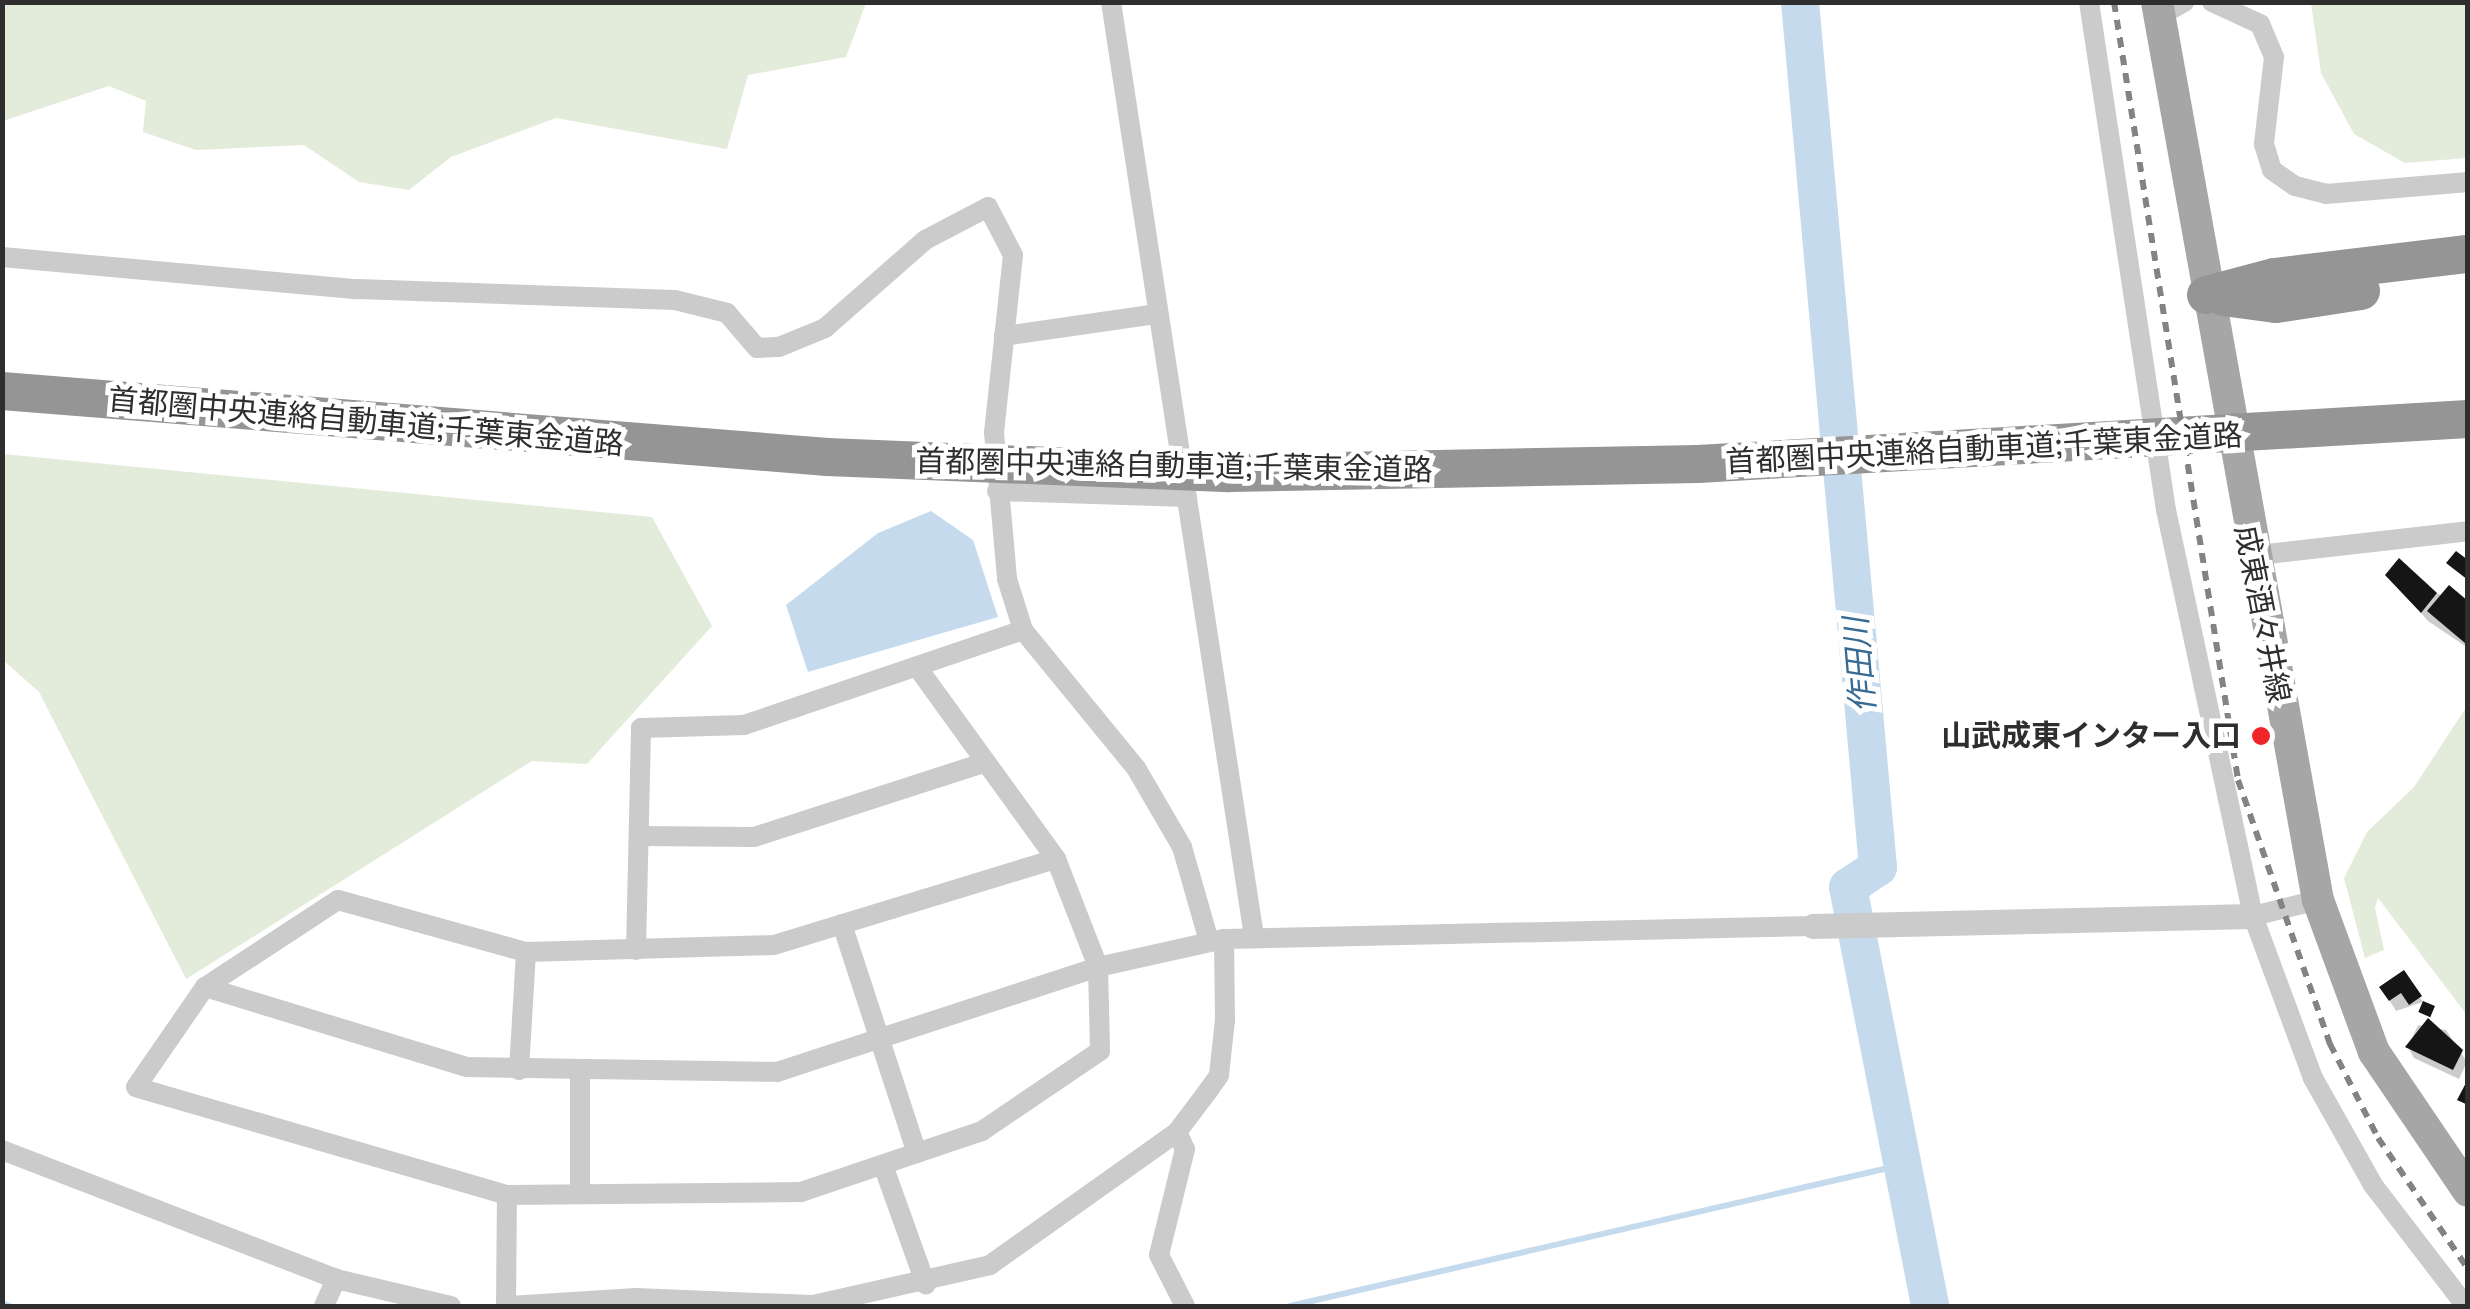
<!DOCTYPE html>
<html>
<head>
<meta charset="utf-8">
<style>
  body { margin:0 }
  #map { position:relative; width:2470px; height:1309px; overflow:hidden; background:#fff; font-family:"Space Grotesk","Noto Sans JP",sans-serif }
  div>[style] { position:absolute }
  .green>* { inset:0; background:#e3ecda }
  .water>* { inset:0; background:#c5dbed }
  .shadow>* { inset:0; background:#0003 }
  .stream>* { height:6px; margin:-3px; padding:0 3px; transform-origin:3px; border-radius:3px; background:#c5dbed }
  .river>* { height:38px; margin:-19px; padding:0 19px; transform-origin:19px; border-radius:19px; background:#c5dbed }
  .building>* { inset:0; background:#151515; transform-origin:0 0 }
  .minor>* { height:20px; margin:-10px; padding:0 10px; transform-origin:10px; border-radius:10px; background:#cbcbcb }
  .tertiary>* { height:25px; margin:-12.5px; padding:0 12.5px; transform-origin:12.5px; border-radius:12.5px; background:#cbcbcb }
  .primary>* { height:32px; margin:-16px; padding:0 16px; transform-origin:16px; border-radius:16px; background:#a6a6a6 }
  .motorway>* { height:38px; margin:-19px; padding:0 19px; transform-origin:19px; border-radius:19px; background:#959595 }
  .rail>* { height:6px; margin-top:-3px; transform-origin:0; background:repeating-linear-gradient(90deg,#838383 0 10px,transparent 0 18px) }
  .dots>* { width:28px; height:28px; translate:-50% -50%; box-sizing:border-box; border:5px solid #fff; border-radius:50% }
  span { translate:-50% -50%; white-space:nowrap; text-align:center; line-height:1.15; -webkit-text-stroke:10px #fff; paint-order:stroke }
  .street-label { font-size:30px; color:#2e2e2e }
  .poi-label { font-size:30px; color:#2e2e2e; font-weight:700 }
  .right { translate:-100% -50%; text-align:right }
  .water-label { font-size:32px; color:#376b94; font-style:italic }
  .frame { position:absolute; inset:0; border:5px solid #2e2e2e; pointer-events:none }
</style>
</head>
<body>
<div id="map">
  <div class="green">
    <div style="clip-path:polygon(3px 2px,866px 2px,866px 3px,846px 57px,748px 75px,727px 149px,556px 118px,451px 157px,409px 190px,359px 182px,304px 145px,196px 150px,143px 132px,146px 101px,109px 86px,3px 121px)"></div>
    <div style="clip-path:polygon(2311px 3px,2467px 3px,2467px 158px,2405px 163px,2354px 134px,2321px 73px)"></div>
    <div style="clip-path:polygon(3px 454px,652px 517px,712px 626px,587px 764px,532px 761px,186px 979px,39px 692px,3px 660px)"></div>
    <div style="clip-path:polygon(2467px 706px,2467px 1015px,2378px 898px,2410px 798px,2375px 908px,2384px 950px,2365px 958px,2344px 878px,2367px 832px,2414px 787px)"></div>
  </div>
  <div class="water">
    <div style="clip-path:polygon(931px 511px,973px 540px,998px 617px,808px 672px,786px 605px,878px 533px)"></div>
  </div>
  <div class="shadow">
    <div style="clip-path:polygon(2388px 575px,2468px 605px,2468px 648px,2428px 621px)"></div>
    <div style="clip-path:polygon(2404px 973px,2423px 1002px,2396px 1011px,2382px 988px)"></div>
    <div style="clip-path:polygon(2418px 1025px,2446px 1030px,2467px 1062px,2459px 1079px,2414px 1058px,2408px 1047px)"></div>
  </div>
  <div class="stream">
    <div style="left:2px;top:1303px;width:8px;rotate:23deg"></div>
    <div style="left:1290px;top:1306px;width:623px;rotate:-12.99deg"></div>
  </div>
  <div class="river">
    <div style="left:1800px;top:2px;width:869px;rotate:84.85deg"></div>
    <div style="left:1878px;top:867px;width:36px;rotate:146deg"></div>
    <div style="left:1848px;top:887px;width:427px;rotate:78.9deg"></div>
  </div>
  <div class="building">
    <div style="clip-path:polygon(2456px 551px,2468px 560px,2468px 580px,2446px 563px)"></div>
    <div style="clip-path:polygon(2399px 558px,2437px 593px,2421px 613px,2385px 575px)"></div>
    <div style="clip-path:polygon(2449px 585px,2468px 601px,2465px 643px,2427px 611px)"></div>
    <div style="clip-path:polygon(2404px 970px,2422px 996px,2409px 1005px,2401px 993px,2389px 1001px,2379px 987px)"></div>
    <div style="left:2423px;top:1001px;width:13px;height:12px;rotate:23deg"></div>
    <div style="clip-path:polygon(2428px 1018px,2463px 1050px,2453px 1070px,2405px 1047px)"></div>
    <div style="clip-path:polygon(2468px 1079px,2468px 1105px,2457px 1100px)"></div>
  </div>
  <div class="minor">
    <div style="left:1111px;top:2px;width:946px;rotate:81.3deg"></div>
    <div style="left:2089px;top:2px;width:514px;rotate:81.38deg"></div>
    <div style="left:2166px;top:510px;width:415px;rotate:77.9deg"></div>
    <div style="left:2253px;top:916px;width:173px;rotate:69.7deg"></div>
    <div style="left:2313px;top:1078px;width:123px;rotate:60.7deg"></div>
    <div style="left:2373px;top:1185px;width:153px;rotate:52.5deg"></div>
    <div style="left:2212px;top:2px;width:53px;rotate:24.6deg"></div>
    <div style="left:2260px;top:24px;width:36px;rotate:67deg"></div>
    <div style="left:2274px;top:57px;width:88px;rotate:96.6deg"></div>
    <div style="left:2264px;top:144px;width:27px;rotate:73deg"></div>
    <div style="left:2272px;top:170px;width:28px;rotate:35deg"></div>
    <div style="left:2295px;top:186px;width:32px;rotate:14deg"></div>
    <div style="left:2326px;top:194px;width:143px;rotate:-4.8deg"></div>
    <div style="left:2159px;top:16px;width:29px;rotate:-29deg"></div>
    <div style="left:2px;top:257px;width:356px;rotate:5.2deg"></div>
    <div style="left:357px;top:289px;width:318px;rotate:2deg"></div>
    <div style="left:675px;top:300px;width:54px;rotate:14deg"></div>
    <div style="left:727px;top:313px;width:46px;rotate:49.4deg"></div>
    <div style="left:757px;top:348px;width:22px;rotate:-3deg"></div>
    <div style="left:779px;top:347px;width:50px;rotate:-22.4deg"></div>
    <div style="left:825px;top:328px;width:133px;rotate:-41.3deg"></div>
    <div style="left:925px;top:240px;width:71px;rotate:-27.6deg"></div>
    <div style="left:988px;top:207px;width:54px;rotate:62.5deg"></div>
    <div style="left:1013px;top:255px;width:178px;rotate:96.1deg"></div>
    <div style="left:994px;top:432px;width:148px;rotate:84.9deg"></div>
    <div style="left:1007px;top:579px;width:53px;rotate:72.6deg"></div>
    <div style="left:1023px;top:630px;width:178px;rotate:50.7deg"></div>
    <div style="left:1136px;top:768px;width:91px;rotate:59.8deg"></div>
    <div style="left:1182px;top:847px;width:98px;rotate:74deg"></div>
    <div style="left:1004px;top:336px;width:155px;rotate:-8.2deg"></div>
    <div style="left:997px;top:491px;width:190px;rotate:1.8deg"></div>
    <div style="left:2250px;top:556px;width:219px;rotate:-6.5deg"></div>
    <div style="left:920px;top:671px;width:232px;rotate:54.1deg"></div>
    <div style="left:1056px;top:859px;width:116px;rotate:68.7deg"></div>
    <div style="left:1098px;top:967px;width:84px;rotate:88.6deg"></div>
    <div style="left:1100px;top:1051px;width:143px;rotate:145.9deg"></div>
    <div style="left:982px;top:1131px;width:191px;rotate:161.4deg"></div>
    <div style="left:801px;top:1192px;width:294px;rotate:179.4deg"></div>
    <div style="left:507px;top:1195px;width:386px;rotate:-163.8deg"></div>
    <div style="left:136px;top:1087px;width:121px;rotate:-55.4deg"></div>
    <div style="left:205px;top:987px;width:159px;rotate:-33.2deg"></div>
    <div style="left:338px;top:900px;width:195px;rotate:15.5deg"></div>
    <div style="left:526px;top:952px;width:248px;rotate:-1.6deg"></div>
    <div style="left:774px;top:945px;width:295px;rotate:-17deg"></div>
    <div style="left:639px;top:836px;width:115px;rotate:0.5deg"></div>
    <div style="left:754px;top:837px;width:237px;rotate:-17.9deg"></div>
    <div style="left:2253px;top:916px;width:67px;rotate:-13.8deg"></div>
    <div style="left:842px;top:924px;width:241px;rotate:71.9deg"></div>
    <div style="left:636px;top:950px;width:222px;rotate:-88.7deg"></div>
    <div style="left:641px;top:728px;width:103px;rotate:-1.7deg"></div>
    <div style="left:744px;top:725px;width:295px;rotate:-18.8deg"></div>
    <div style="left:205px;top:987px;width:274px;rotate:17deg"></div>
    <div style="left:467px;top:1067px;width:310px;rotate:0.9deg"></div>
    <div style="left:777px;top:1072px;width:338px;rotate:-18.1deg"></div>
    <div style="left:1098px;top:967px;width:129px;rotate:-12.5deg"></div>
    <div style="left:1224px;top:939px;width:589px;rotate:-1.26deg"></div>
    <div style="left:519px;top:1070px;width:118px;rotate:-86.6deg"></div>
    <div style="left:580px;top:1071px;width:123px;rotate:90deg"></div>
    <div style="left:1177px;top:1132px;width:19px;rotate:65deg"></div>
    <div style="left:1185px;top:1149px;width:109px;rotate:103.8deg"></div>
    <div style="left:1159px;top:1255px;width:57px;rotate:63deg"></div>
    <div style="left:2px;top:1150px;width:358px;rotate:21.1deg"></div>
    <div style="left:336px;top:1279px;width:118px;rotate:13.2deg"></div>
    <div style="left:883px;top:1165px;width:127px;rotate:70.3deg"></div>
    <div style="left:324px;top:1306px;width:30px;rotate:-66deg"></div>
    <div style="left:506px;top:1306px;width:111px;rotate:-89.5deg"></div>
    <div style="left:510px;top:1306px;width:126px;rotate:-3.6deg"></div>
    <div style="left:636px;top:1298px;width:177px;rotate:2.3deg"></div>
    <div style="left:813px;top:1305px;width:181px;rotate:-12.7deg"></div>
    <div style="left:990px;top:1265px;width:229px;rotate:-35.4deg"></div>
    <div style="left:1177px;top:1132px;width:51px;rotate:-52.9deg"></div>
    <div style="left:1208px;top:1091px;width:19px;rotate:-55deg"></div>
    <div style="left:1219px;top:1075px;width:55px;rotate:-83.8deg"></div>
    <div style="left:1225px;top:1020px;width:81px;rotate:-90.7deg"></div>
  </div>
  <div class="tertiary">
    <div style="left:1813px;top:926px;width:440px;rotate:-1.3deg"></div>
  </div>
  <div class="primary">
    <div style="left:2157px;top:2px;width:912px;rotate:79.84deg"></div>
    <div style="left:2318px;top:900px;width:162px;rotate:69.8deg"></div>
    <div style="left:2374px;top:1052px;width:168px;rotate:55.9deg"></div>
  </div>
  <div class="motorway">
    <div style="left:2206px;top:295px;width:70px;rotate:-14.8deg"></div>
    <div style="left:2274px;top:277px;width:195px;rotate:-6.8deg"></div>
    <div style="left:2223px;top:297px;width:53px;rotate:7.5deg"></div>
    <div style="left:2276px;top:304px;width:86px;rotate:-8.7deg"></div>
    <div style="left:2px;top:391px;width:828px;rotate:4.57deg"></div>
    <div style="left:827px;top:457px;width:403px;rotate:2.3deg"></div>
    <div style="left:1230px;top:473px;width:468px;rotate:-1.1deg"></div>
    <div style="left:1698px;top:464px;width:771px;rotate:-3.34deg"></div>
  </div>
  <div class="rail">
    <div style="left:2114px;top:2px;width:788px;rotate:80.94deg"></div>
    <div style="left:2238px;top:780px;width:280px;rotate:70.8deg"></div>
    <div style="left:2330px;top:1044px;width:106px;rotate:62.9deg"></div>
    <div style="left:2378px;top:1138px;width:159px;rotate:55.5deg"></div>
  </div>
  <div class="dots">
    <div style="left:2261px;top:736px;background:#f02529"></div>
  </div>
  <div class="street-label">
    <span style="left:366px;top:422px;rotate:5deg">首都圏中央連絡自動車道;千葉東金道路</span>
    <span style="left:1984px;top:449px;rotate:-3deg">首都圏中央連絡自動車道;千葉東金道路</span>
    <span style="left:1174px;top:466px;rotate:1deg">首都圏中央連絡自動車道;千葉東金道路</span>
    <span style="left:2262px;top:614px;rotate:79deg">成東酒々井線</span>
  </div>
  <div class="poi-label">
    <span class="right" style="left:2241px;top:736px">山武成東インター入口</span>
  </div>
  <div class="water-label">
    <span style="left:1860px;top:665px;rotate:-95deg">作田川</span>
  </div>
  <div class="frame"></div>
</div>
</body>
</html>
